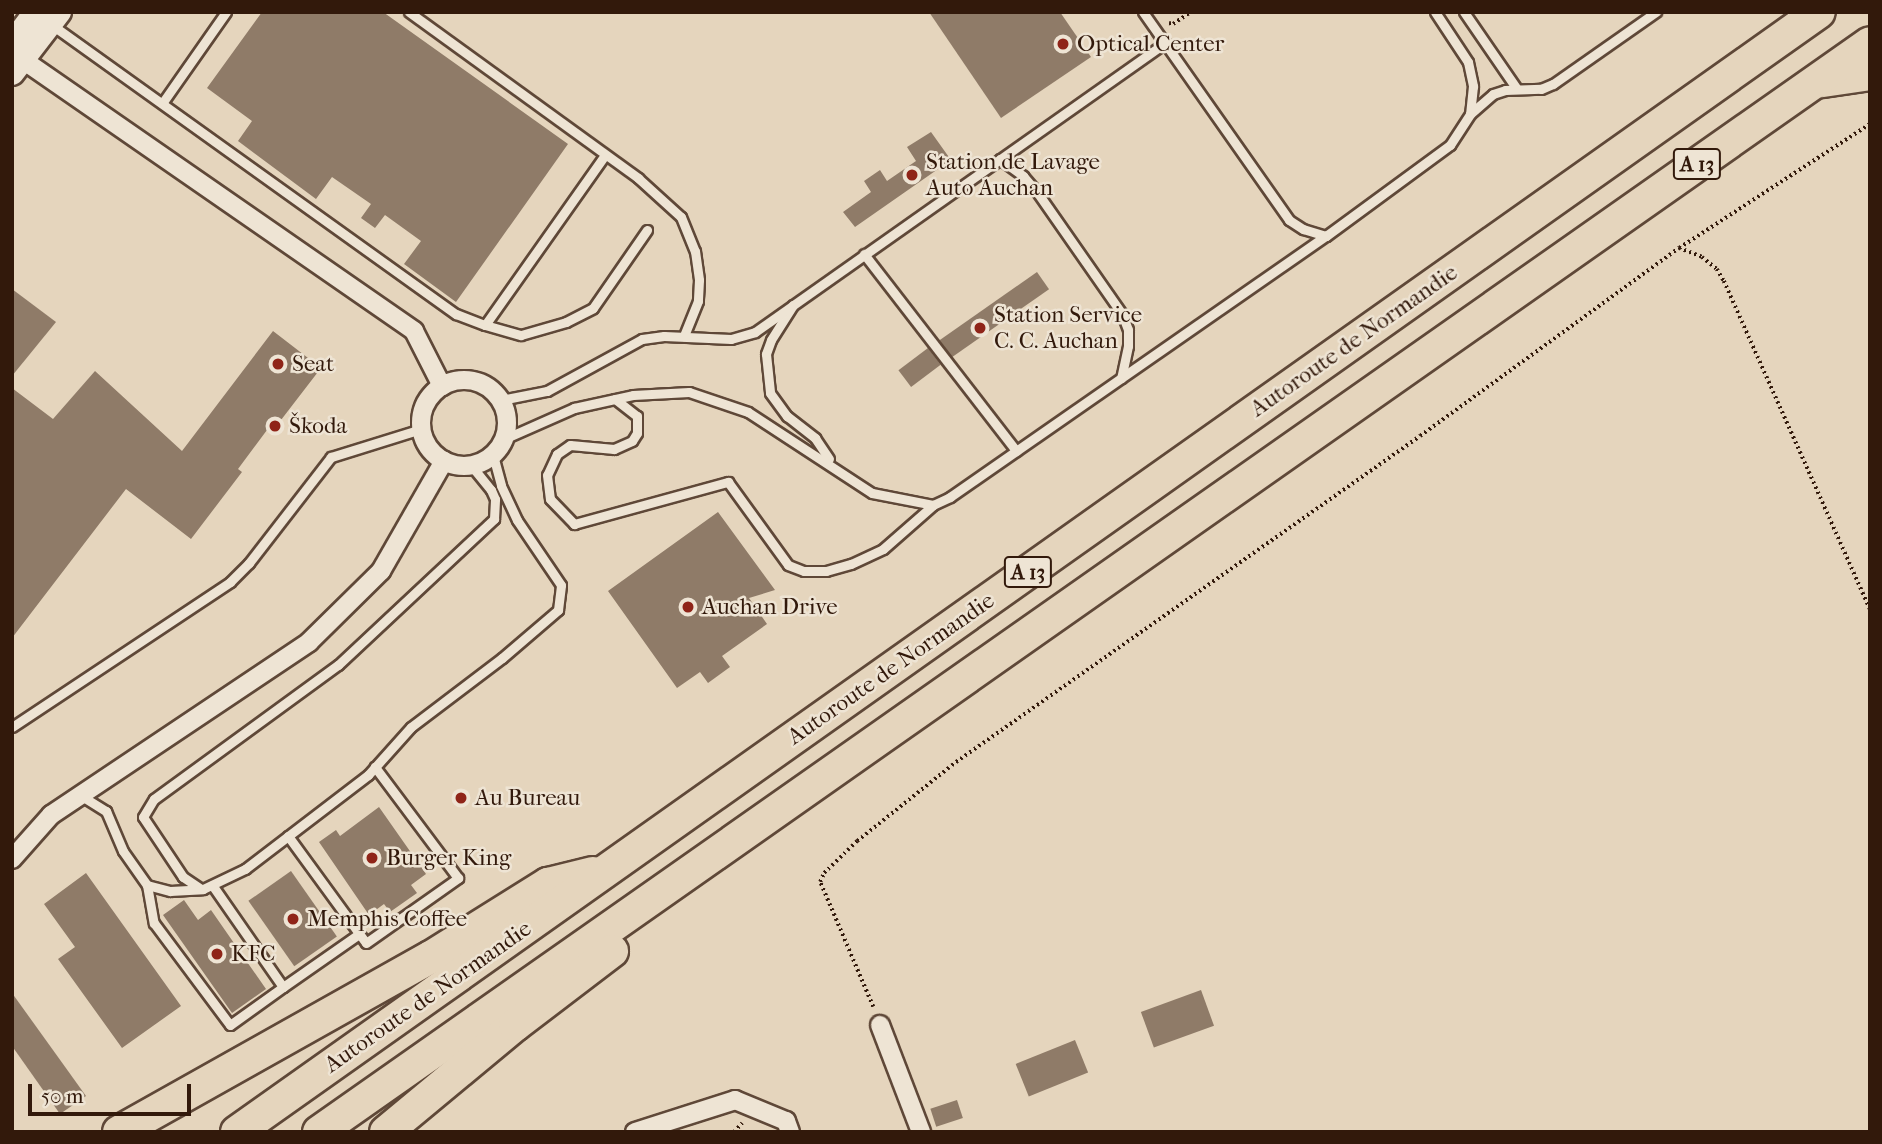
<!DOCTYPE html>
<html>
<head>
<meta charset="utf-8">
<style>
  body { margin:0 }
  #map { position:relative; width:1882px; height:1144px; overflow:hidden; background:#e5d5bd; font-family:"IM FELL French Canon",serif }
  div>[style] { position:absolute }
  .building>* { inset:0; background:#8f7b68; transform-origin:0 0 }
  .path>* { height:3.5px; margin-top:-1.75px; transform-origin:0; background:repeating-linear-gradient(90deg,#32190b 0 2px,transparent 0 5.5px) }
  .roads { filter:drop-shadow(2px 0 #5f4838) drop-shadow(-2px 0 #5f4838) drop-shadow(0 2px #5f4838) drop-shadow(0 -2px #5f4838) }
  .service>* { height:9px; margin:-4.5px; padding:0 4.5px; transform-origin:4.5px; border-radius:4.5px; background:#eee4d4 }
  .minor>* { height:18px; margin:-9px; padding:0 9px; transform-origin:9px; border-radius:9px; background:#eee4d4 }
  .minor>.ring { margin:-9px; padding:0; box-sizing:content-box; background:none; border:18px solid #eee4d4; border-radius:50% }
  .secondary>* { height:24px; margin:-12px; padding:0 12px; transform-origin:12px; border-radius:12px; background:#eee4d4 }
  .motorway>* { height:32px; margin:-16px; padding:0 16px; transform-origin:16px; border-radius:16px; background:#e5d5bd }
  .dots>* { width:19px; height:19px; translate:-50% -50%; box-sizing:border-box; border:4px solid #eee4d4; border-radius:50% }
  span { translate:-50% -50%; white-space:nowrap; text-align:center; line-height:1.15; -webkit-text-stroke:5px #eee4d4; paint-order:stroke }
  .shield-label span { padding:2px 5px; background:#eee4d4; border:2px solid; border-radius:5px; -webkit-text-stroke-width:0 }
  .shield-label { font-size:21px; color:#32190b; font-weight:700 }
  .poi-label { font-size:23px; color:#32190b }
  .left { translate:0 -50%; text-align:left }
  .street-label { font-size:23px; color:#32190b }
  .frame { position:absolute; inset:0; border:14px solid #32190b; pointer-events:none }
  .scale { position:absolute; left:28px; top:1084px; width:163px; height:32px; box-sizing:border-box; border:4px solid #32190b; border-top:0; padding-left:9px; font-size:21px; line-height:24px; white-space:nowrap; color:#32190b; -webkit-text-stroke:5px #eee4d4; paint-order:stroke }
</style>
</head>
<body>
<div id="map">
  <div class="building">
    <div style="clip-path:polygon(262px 12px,383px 12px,568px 144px,456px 302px,404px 264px,421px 241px,385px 215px,375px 228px,361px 218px,371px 204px,332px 177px,316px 199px,238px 141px,252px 121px,207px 88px)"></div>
    <div style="clip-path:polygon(929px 12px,1060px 12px,1091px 57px,1001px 118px)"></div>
    <div style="clip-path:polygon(931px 132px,951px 160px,855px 227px,843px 212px,871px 192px,864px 181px,880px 170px,887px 181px,916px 161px,907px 147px)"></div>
    <div style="left:1037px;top:272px;width:21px;height:119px;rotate:55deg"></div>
    <div style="clip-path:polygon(12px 289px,56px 322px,12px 376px)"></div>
    <div style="clip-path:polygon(273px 331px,321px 368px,271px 433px,267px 430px,238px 469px,242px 472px,191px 539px,126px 489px,12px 638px,12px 388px,53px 419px,95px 371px,182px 451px)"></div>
    <div style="left:928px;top:348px;width:21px;height:37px;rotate:53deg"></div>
    <div style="clip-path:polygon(718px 512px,775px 590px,749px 598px,767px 624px,722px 656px,730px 667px,708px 683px,700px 672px,677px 688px,608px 591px)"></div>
    <div style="clip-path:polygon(379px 807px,426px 874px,411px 885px,417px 893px,390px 912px,384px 904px,369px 915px,319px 842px,336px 830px,340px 836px)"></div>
    <div style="left:291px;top:871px;width:80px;height:52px;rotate:55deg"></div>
    <div style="clip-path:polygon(86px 873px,181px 1006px,122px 1048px,58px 959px,75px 947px,44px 904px)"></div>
    <div style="clip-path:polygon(184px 900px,198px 920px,211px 910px,266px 989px,232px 1013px,163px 915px)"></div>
    <div style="left:1201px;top:990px;width:38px;height:64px;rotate:70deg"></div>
    <div style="clip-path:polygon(12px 993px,86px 1096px,60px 1114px,12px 1046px)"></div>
    <div style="left:1075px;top:1040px;width:35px;height:64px;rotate:68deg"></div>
    <div style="left:957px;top:1100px;width:19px;height:28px;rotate:72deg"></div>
  </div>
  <div class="path">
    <div style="left:1169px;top:23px;width:4px;rotate:14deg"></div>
    <div style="left:1173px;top:24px;width:22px;rotate:-34deg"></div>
    <div style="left:1679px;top:248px;width:25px;rotate:21deg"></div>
    <div style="left:1702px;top:257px;width:19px;rotate:39deg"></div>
    <div style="left:1717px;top:269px;width:14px;rotate:60deg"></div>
    <div style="left:1724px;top:281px;width:359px;rotate:66deg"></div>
    <div style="left:873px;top:1007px;width:136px;rotate:-113deg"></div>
    <div style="left:820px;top:882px;width:10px;rotate:-66deg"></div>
    <div style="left:824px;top:873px;width:46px;rotate:-44.1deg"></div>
    <div style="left:857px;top:841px;width:127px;rotate:-38.6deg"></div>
    <div style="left:956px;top:762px;width:567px;rotate:-35.09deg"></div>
    <div style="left:1420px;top:436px;width:320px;rotate:-36deg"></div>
    <div style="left:1679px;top:248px;width:228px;rotate:-33deg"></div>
    <div style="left:734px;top:1132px;width:12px;rotate:-48deg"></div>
  </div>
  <div class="roads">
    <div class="service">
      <div style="left:409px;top:12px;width:283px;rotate:35.9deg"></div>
      <div style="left:638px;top:178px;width:58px;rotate:42.2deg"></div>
      <div style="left:681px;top:217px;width:37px;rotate:68deg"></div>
      <div style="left:695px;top:251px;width:29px;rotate:82deg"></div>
      <div style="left:699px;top:280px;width:21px;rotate:93deg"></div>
      <div style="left:698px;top:301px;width:38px;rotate:112deg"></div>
      <div style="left:1143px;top:12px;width:254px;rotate:54.9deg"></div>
      <div style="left:1289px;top:220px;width:17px;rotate:33deg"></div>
      <div style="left:1303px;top:229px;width:24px;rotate:17deg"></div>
      <div style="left:1435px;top:12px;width:60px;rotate:56.6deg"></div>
      <div style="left:1468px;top:62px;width:25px;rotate:78deg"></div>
      <div style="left:1473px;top:86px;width:28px;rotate:96deg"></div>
      <div style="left:1464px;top:12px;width:93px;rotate:55.5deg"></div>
      <div style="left:52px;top:25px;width:497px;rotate:35.6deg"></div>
      <div style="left:456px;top:314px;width:31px;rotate:21deg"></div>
      <div style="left:485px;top:325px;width:37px;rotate:16deg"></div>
      <div style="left:521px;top:335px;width:47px;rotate:-16.1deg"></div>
      <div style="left:566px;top:322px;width:30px;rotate:-27deg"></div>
      <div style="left:593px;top:308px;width:95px;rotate:-55.3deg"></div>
      <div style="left:163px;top:102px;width:110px;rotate:-55deg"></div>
      <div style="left:1000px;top:159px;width:29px;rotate:36deg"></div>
      <div style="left:1023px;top:176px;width:21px;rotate:49deg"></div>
      <div style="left:1037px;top:192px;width:149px;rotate:55.1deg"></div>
      <div style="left:1122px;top:314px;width:17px;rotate:69deg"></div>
      <div style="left:1128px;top:330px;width:16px;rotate:90deg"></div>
      <div style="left:1128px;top:346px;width:33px;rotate:102deg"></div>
      <div style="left:864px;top:254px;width:249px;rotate:52.3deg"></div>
      <div style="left:793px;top:305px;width:41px;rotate:122.2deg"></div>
      <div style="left:771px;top:340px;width:15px;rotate:110deg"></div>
      <div style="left:766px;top:354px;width:39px;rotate:84deg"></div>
      <div style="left:770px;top:393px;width:29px;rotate:54deg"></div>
      <div style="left:787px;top:416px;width:36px;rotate:38deg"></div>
      <div style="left:815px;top:438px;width:25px;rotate:56deg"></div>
      <div style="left:485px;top:325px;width:208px;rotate:-54.8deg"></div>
      <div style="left:615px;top:399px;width:28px;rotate:38deg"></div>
      <div style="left:637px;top:416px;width:17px;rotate:90deg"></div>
      <div style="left:637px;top:433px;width:9px;rotate:122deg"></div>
      <div style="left:632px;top:441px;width:20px;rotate:156deg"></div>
      <div style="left:614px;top:449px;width:44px;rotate:-174.8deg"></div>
      <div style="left:570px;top:445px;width:16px;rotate:145deg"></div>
      <div style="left:557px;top:454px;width:23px;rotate:115deg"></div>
      <div style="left:547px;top:475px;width:24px;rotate:83deg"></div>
      <div style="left:550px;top:499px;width:35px;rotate:46deg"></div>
      <div style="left:574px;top:524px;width:160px;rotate:-15.3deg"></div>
      <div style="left:728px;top:482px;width:102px;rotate:54.1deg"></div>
      <div style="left:788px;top:565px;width:17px;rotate:21deg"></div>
      <div style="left:804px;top:571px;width:22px"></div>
      <div style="left:826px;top:571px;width:26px;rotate:-16deg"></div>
      <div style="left:851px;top:564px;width:35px;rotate:-25deg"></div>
      <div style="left:883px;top:549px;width:67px;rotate:-41.3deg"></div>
      <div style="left:501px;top:400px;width:47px;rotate:-11.1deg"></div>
      <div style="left:547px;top:391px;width:108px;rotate:-28.7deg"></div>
      <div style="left:642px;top:339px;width:22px;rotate:-8deg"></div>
      <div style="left:664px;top:336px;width:67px;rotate:2.6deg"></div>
      <div style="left:731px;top:339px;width:25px;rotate:-16deg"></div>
      <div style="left:755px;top:332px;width:502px;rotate:-35.18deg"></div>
      <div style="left:504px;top:439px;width:77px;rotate:-23.9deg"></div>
      <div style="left:574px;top:408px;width:60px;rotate:-12.4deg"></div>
      <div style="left:633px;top:395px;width:56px;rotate:-3.1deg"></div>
      <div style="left:689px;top:392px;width:62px;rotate:18.7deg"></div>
      <div style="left:748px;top:412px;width:148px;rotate:33.2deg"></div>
      <div style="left:872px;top:493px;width:62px;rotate:11.1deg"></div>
      <div style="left:933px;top:505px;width:19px;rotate:-25deg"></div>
      <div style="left:950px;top:497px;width:458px;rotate:-34.8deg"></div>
      <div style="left:1326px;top:236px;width:154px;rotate:-36.3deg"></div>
      <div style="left:1450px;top:145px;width:37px;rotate:-57deg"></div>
      <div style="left:1470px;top:114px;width:30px;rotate:-41deg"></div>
      <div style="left:1493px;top:94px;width:13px;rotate:-18deg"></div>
      <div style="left:1505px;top:90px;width:36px;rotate:-2deg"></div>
      <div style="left:1541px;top:89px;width:13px;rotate:-23deg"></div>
      <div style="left:1553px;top:84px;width:126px;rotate:-35deg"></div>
      <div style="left:12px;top:727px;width:262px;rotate:-33.6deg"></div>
      <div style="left:230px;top:582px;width:27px;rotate:-45deg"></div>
      <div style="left:249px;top:563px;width:134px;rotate:-52.3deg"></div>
      <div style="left:331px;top:457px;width:94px;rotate:-17.3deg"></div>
      <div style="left:80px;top:795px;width:31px;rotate:32deg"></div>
      <div style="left:106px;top:811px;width:43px;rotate:67deg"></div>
      <div style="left:123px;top:851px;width:42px;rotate:54.8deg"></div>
      <div style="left:147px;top:885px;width:24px;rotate:15deg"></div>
      <div style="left:170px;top:891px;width:33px;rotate:-3deg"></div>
      <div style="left:203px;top:889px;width:47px;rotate:-25.5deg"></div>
      <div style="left:245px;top:869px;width:155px;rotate:-37.4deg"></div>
      <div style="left:368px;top:775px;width:64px;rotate:-48.1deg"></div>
      <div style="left:411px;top:727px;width:114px;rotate:-37.2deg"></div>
      <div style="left:502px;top:658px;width:74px;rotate:-40.6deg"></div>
      <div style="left:558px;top:610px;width:25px;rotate:-83deg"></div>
      <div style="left:561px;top:585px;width:78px;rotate:-124.1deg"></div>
      <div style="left:517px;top:520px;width:38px;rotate:-115deg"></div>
      <div style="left:501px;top:485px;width:31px;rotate:-105deg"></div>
      <div style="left:288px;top:836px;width:132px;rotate:53.9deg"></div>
      <div style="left:366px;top:943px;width:113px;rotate:-35.2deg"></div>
      <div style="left:458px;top:878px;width:139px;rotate:-126.8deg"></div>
      <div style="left:147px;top:885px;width:39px;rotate:80deg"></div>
      <div style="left:154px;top:923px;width:127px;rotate:53.3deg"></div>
      <div style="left:230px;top:1025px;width:65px;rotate:-35.6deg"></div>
      <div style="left:283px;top:987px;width:124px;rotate:-124.8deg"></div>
      <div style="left:201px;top:889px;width:22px;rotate:-146deg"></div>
      <div style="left:183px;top:877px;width:72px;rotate:-123.7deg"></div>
      <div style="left:143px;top:817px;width:21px;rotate:-59deg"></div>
      <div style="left:154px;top:799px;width:228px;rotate:-36.1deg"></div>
      <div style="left:338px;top:665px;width:214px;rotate:-43.1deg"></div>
      <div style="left:494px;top:519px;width:20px;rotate:-87deg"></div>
      <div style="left:495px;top:499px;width:10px;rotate:-114deg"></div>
      <div style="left:491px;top:490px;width:32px;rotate:-129deg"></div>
      <div style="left:283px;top:987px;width:93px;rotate:-34.9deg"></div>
    </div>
    <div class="minor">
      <div style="left:13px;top:53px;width:488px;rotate:34.7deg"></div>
      <div style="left:414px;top:331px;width:62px;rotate:63deg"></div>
      <div class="ring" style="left:421px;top:380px;width:68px;height:68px"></div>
      <div style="left:12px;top:859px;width:59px;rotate:-48.4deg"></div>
      <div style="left:51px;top:815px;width:311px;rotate:-33.8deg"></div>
      <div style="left:309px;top:642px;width:101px;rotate:-44.6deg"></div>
      <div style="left:381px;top:571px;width:127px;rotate:-60.2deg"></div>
      <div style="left:880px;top:1025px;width:115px;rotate:69deg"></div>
      <div style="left:635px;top:1132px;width:105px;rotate:-17.7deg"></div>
      <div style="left:735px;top:1100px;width:55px;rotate:22.4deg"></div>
      <div style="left:786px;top:1121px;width:12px;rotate:70deg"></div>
    </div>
    <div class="secondary">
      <div style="left:12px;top:44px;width:40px;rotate:-53deg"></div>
      <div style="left:12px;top:73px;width:77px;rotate:-52.4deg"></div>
    </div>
    <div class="motorway">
      <div style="left:1822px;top:81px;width:49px;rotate:-8.3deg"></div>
      <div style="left:119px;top:1132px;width:358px;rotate:-29.3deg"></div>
      <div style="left:431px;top:957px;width:138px;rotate:-32deg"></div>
      <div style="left:548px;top:884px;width:46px;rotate:-13.7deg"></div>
      <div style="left:237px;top:1132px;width:1938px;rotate:-35.3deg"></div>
      <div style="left:319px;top:1132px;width:1895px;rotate:-35.07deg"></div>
      <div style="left:386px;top:1132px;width:168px;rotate:-39.7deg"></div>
      <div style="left:515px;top:1025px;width:122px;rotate:-37.3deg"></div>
    </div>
  </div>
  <div class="dots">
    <div style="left:1063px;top:44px;background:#8f2418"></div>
    <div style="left:912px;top:175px;background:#8f2418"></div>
    <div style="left:980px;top:328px;background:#8f2418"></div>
    <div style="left:278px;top:364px;background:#8f2418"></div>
    <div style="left:275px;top:426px;background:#8f2418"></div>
    <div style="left:688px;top:607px;background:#8f2418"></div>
    <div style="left:461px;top:798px;background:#8f2418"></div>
    <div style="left:372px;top:858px;background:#8f2418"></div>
    <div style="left:293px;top:919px;background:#8f2418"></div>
    <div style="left:217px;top:954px;background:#8f2418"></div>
  </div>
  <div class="shield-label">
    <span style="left:1697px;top:164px">A 13</span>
    <span style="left:1028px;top:572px">A 13</span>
  </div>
  <div class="poi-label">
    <span class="left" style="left:1077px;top:44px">Optical Center</span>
    <span class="left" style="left:926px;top:175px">Station de Lavage<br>Auto Auchan</span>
    <span class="left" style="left:994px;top:328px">Station Service<br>C. C. Auchan</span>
    <span class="left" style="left:292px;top:364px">Seat</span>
    <span class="left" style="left:289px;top:426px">Škoda</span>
    <span class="left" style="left:702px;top:607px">Auchan Drive</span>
    <span class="left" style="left:475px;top:798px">Au Bureau</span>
    <span class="left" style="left:386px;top:858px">Burger King</span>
    <span class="left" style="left:307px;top:919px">Memphis Coffee</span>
    <span class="left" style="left:231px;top:954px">KFC</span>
  </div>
  <div class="street-label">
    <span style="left:1354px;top:341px;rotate:-35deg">Autoroute de Normandie</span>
    <span style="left:891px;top:669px;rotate:-35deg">Autoroute de Normandie</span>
    <span style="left:428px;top:997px;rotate:-35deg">Autoroute de Normandie</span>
  </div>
  <div class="frame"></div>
  <div class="scale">50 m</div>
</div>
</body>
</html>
